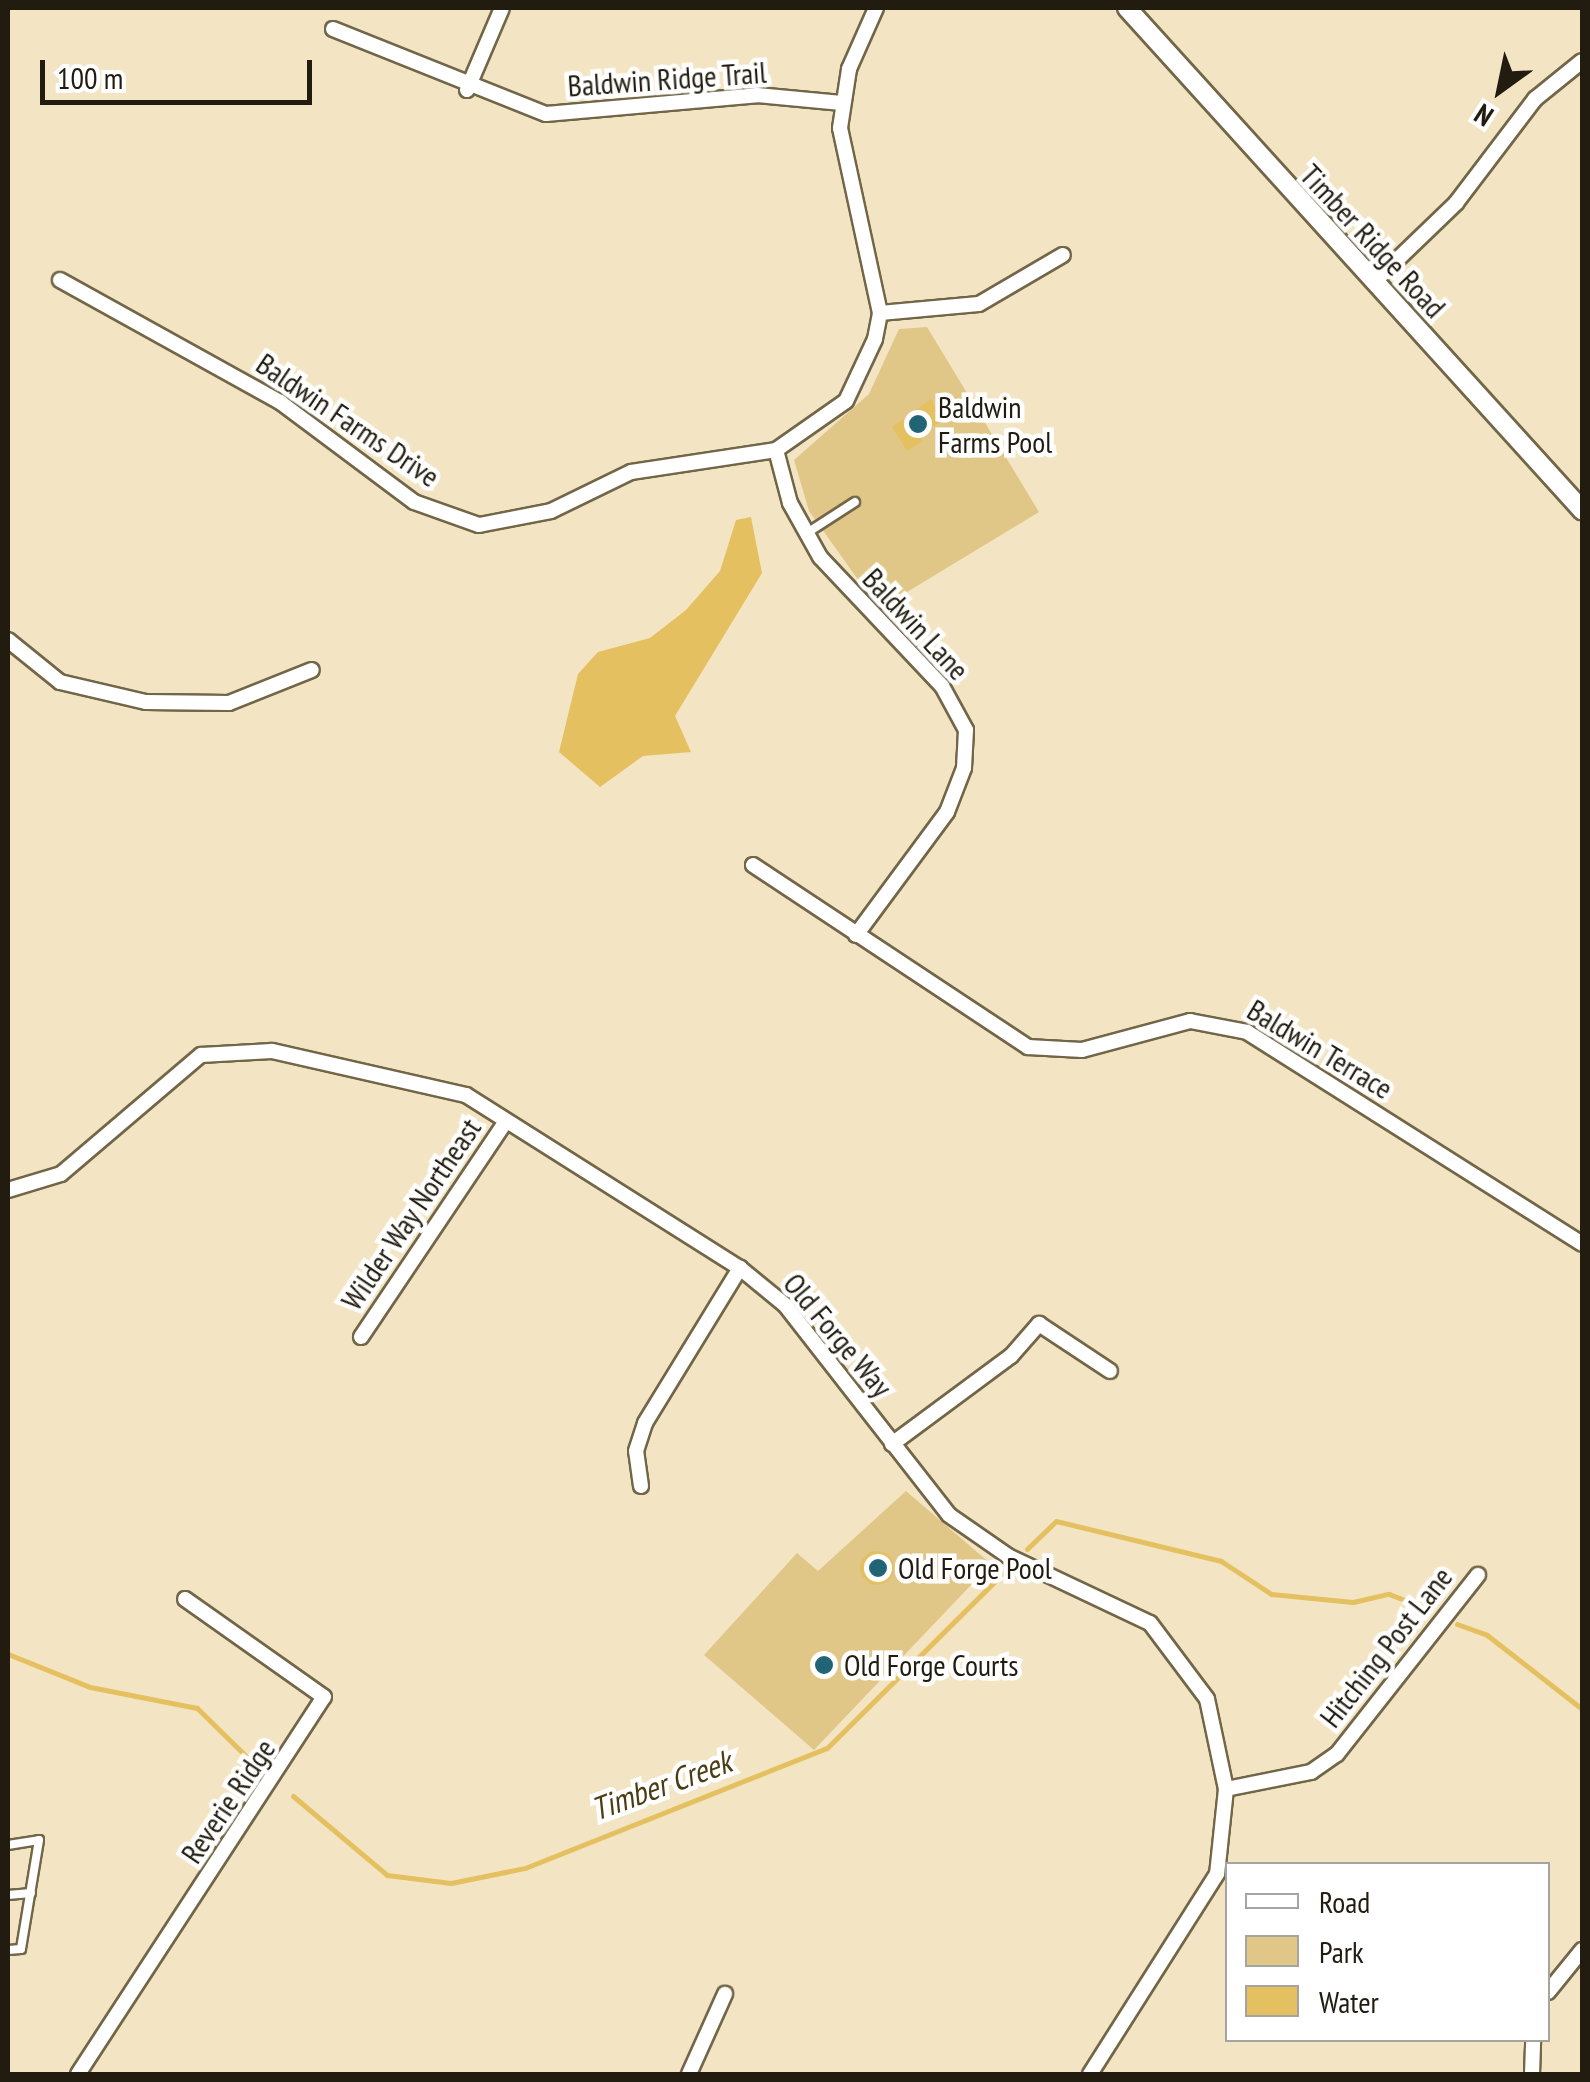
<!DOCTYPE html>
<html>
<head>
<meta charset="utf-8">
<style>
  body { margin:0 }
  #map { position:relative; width:1590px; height:2082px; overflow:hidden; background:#f3e5c3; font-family:"PT Sans Narrow",sans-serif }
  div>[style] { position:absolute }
  .green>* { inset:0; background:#e1c787 }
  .water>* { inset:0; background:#e5c060 }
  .round { border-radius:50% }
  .stream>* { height:5px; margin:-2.5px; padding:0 2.5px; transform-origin:2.5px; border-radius:2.5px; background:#e5c060 }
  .roads { filter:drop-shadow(2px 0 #726648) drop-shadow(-2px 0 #726648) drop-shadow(0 2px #726648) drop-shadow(0 -2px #726648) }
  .service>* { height:8px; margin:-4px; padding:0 4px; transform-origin:4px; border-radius:4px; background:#fff }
  .minor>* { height:14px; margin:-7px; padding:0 7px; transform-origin:7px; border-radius:7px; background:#fff }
  .tertiary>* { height:18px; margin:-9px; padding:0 9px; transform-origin:9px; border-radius:9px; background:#fff }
  .dots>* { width:28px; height:28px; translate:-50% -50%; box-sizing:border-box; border:5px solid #fff; border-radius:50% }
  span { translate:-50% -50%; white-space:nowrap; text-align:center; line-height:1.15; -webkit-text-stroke:9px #fff; paint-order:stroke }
  .street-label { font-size:30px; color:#211c0f }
  .poi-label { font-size:30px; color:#211c0f }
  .left { translate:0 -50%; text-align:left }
  .water-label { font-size:32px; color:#4b3c13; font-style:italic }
  .frame { position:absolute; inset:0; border:10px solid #211c0f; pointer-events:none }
  .legend { position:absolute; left:1225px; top:1862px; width:325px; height:180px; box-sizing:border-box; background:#fff; border:2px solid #a6a49f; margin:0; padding:12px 18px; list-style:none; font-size:30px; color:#211c0f }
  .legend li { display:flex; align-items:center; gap:20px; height:50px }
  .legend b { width:50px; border:2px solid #a6a49f }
  .north { position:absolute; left:1450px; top:40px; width:100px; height:100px; -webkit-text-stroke:8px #fff; paint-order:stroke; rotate:213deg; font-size:28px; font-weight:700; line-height:40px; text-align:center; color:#211c0f }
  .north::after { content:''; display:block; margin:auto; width:35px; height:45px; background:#211c0f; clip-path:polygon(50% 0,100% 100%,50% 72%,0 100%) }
  .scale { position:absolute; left:40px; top:60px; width:272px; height:45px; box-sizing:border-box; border:5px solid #211c0f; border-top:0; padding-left:12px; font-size:30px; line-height:35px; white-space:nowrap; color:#211c0f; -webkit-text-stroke:8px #fff; paint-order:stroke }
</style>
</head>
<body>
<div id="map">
  <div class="green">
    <div style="clip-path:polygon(927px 327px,1039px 512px,879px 609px,809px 511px,794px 460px,869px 394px,899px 329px)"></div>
    <div style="clip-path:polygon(906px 1491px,991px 1564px,814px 1750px,704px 1655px,797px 1553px,818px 1571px)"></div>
  </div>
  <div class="water">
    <div style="clip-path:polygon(931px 399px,944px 421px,918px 433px,923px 441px,907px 451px,892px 427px)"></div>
    <div style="clip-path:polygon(751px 517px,762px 573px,675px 716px,691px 752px,643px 756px,600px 787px,559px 752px,578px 674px,598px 652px,650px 638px,686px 610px,720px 571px,736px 520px)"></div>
    <div class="round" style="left:860px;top:1551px;width:34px;height:34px"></div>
  </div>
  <div class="stream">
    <div style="left:1027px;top:1549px;width:40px;rotate:-44deg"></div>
    <div style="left:1056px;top:1521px;width:170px;rotate:13.6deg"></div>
    <div style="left:1221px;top:1561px;width:60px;rotate:33.4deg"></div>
    <div style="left:1271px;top:1594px;width:82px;rotate:5.6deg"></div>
    <div style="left:1353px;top:1602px;width:37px;rotate:-13deg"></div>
    <div style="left:1389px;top:1594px;width:42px;rotate:21deg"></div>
    <div style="left:1457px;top:1624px;width:32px;rotate:20deg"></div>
    <div style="left:1487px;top:1635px;width:120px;rotate:37.9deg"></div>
    <div style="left:8px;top:1654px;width:88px;rotate:21.9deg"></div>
    <div style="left:90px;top:1687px;width:109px;rotate:11.1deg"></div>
    <div style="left:197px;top:1708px;width:86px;rotate:44.5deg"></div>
    <div style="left:293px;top:1796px;width:123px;rotate:40deg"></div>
    <div style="left:387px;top:1875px;width:64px;rotate:7.1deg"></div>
    <div style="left:451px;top:1883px;width:76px;rotate:-11.5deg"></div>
    <div style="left:525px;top:1868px;width:325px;rotate:-21.7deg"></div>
    <div style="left:827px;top:1748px;width:251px;rotate:-44.8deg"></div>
  </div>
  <div class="roads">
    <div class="service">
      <div style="left:807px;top:533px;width:57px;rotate:-32.9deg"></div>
      <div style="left:8px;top:1845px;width:31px;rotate:-9deg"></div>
      <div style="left:39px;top:1840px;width:110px;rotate:99.4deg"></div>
      <div style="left:21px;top:1949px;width:13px;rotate:176deg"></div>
      <div style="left:8px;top:1895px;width:23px;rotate:-5deg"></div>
    </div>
    <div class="minor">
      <div style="left:333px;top:29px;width:229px;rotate:21.8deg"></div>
      <div style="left:546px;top:114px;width:212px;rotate:-5.1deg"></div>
      <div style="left:757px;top:95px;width:85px;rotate:5.4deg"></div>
      <div style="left:467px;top:90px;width:89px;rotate:-66.9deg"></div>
      <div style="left:60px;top:280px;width:252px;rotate:29deg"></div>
      <div style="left:280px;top:402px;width:167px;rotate:36.7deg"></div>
      <div style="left:414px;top:502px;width:69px;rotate:19.5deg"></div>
      <div style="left:479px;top:525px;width:73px;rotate:-11deg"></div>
      <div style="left:551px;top:511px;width:89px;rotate:-26deg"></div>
      <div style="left:631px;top:472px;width:147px;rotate:-8.6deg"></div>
      <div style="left:776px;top:450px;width:85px;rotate:-35deg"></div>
      <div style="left:846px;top:401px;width:68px;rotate:-64.9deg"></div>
      <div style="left:875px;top:339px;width:26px;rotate:-79deg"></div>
      <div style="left:880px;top:313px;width:189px;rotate:-102.2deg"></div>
      <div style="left:840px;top:128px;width:60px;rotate:-81.3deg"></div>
      <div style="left:849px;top:69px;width:67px;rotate:-66.1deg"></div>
      <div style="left:1374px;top:282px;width:114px;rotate:-43.9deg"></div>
      <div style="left:1456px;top:203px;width:131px;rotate:-52.8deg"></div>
      <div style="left:1535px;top:99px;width:60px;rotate:-39deg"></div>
      <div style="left:880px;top:313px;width:99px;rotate:-5.2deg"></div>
      <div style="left:979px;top:304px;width:97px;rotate:-30.3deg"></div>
      <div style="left:776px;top:450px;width:55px;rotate:75.2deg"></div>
      <div style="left:790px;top:503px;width:62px;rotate:60.9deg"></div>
      <div style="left:820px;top:557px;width:178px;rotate:46.6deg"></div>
      <div style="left:942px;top:686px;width:50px;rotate:61.4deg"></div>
      <div style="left:966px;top:730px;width:38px;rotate:93deg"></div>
      <div style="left:964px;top:768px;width:47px;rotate:111.1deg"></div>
      <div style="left:947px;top:812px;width:153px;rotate:126.5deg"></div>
      <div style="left:8px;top:640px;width:67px;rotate:38.9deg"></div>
      <div style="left:60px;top:682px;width:88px;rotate:13.1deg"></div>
      <div style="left:146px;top:702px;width:83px;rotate:0.7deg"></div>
      <div style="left:229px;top:703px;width:89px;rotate:-21.7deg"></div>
      <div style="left:753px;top:865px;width:330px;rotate:33.5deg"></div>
      <div style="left:1028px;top:1047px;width:54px;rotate:3.2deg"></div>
      <div style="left:1082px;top:1050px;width:112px;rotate:-15deg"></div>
      <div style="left:1190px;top:1021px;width:58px;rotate:10.9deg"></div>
      <div style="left:1247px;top:1032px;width:396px;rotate:32.3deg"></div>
      <div style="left:8px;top:1190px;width:55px;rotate:-16.8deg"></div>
      <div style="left:61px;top:1174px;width:184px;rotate:-40.4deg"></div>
      <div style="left:201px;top:1055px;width:71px;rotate:-3.2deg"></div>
      <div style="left:272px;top:1051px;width:199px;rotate:12.8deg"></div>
      <div style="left:466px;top:1095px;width:324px;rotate:32.3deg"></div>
      <div style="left:740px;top:1268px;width:58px;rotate:39.4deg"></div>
      <div style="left:785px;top:1305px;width:266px;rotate:52deg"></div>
      <div style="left:949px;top:1515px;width:72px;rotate:34.8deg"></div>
      <div style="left:1008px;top:1556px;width:157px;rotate:25.3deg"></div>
      <div style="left:1150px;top:1623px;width:95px;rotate:53.1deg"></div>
      <div style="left:1207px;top:1699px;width:92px;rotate:78.1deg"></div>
      <div style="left:1226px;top:1789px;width:85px;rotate:96deg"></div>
      <div style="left:1217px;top:1874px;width:237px;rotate:122.4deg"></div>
      <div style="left:361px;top:1337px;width:260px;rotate:-56.1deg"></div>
      <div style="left:892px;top:1444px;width:148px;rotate:-36.5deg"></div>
      <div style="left:1011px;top:1356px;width:43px;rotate:-48.8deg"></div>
      <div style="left:1039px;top:1324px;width:85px;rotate:33.5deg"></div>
      <div style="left:641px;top:1486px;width:35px;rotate:-98deg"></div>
      <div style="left:636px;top:1451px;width:29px;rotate:-72deg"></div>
      <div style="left:645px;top:1423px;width:182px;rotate:-58.5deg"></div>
      <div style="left:1226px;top:1789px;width:87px;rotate:-11.3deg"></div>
      <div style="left:1311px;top:1772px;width:32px;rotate:-35deg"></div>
      <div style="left:1337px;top:1754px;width:228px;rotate:-51.8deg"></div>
      <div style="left:1548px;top:1992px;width:54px;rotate:-51deg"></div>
      <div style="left:78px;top:2074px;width:450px;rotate:-56.9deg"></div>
      <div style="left:324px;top:1697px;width:170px;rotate:-144.8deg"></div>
      <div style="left:689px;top:2074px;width:88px;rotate:-65.8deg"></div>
      <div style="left:1532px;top:2074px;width:34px;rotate:-88deg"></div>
    </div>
    <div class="tertiary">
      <div style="left:1127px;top:8px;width:678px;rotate:47.81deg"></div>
    </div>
  </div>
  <div class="dots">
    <div style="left:918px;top:424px;background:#216476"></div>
    <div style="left:878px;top:1568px;background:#216476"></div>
    <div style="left:824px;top:1665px;background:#216476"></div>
  </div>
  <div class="street-label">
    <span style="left:667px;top:79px;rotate:-4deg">Baldwin Ridge Trail</span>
    <span style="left:1373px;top:241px;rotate:47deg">Timber Ridge Road</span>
    <span style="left:348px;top:420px;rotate:34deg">Baldwin Farms Drive</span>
    <span style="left:916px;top:624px;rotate:47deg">Baldwin Lane</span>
    <span style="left:1320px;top:1049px;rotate:31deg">Baldwin Terrace</span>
    <span style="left:411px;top:1214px;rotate:-56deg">Wilder Way Northeast</span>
    <span style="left:838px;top:1335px;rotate:50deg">Old Forge Way</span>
    <span style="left:1386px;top:1647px;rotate:-52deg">Hitching Post Lane</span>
    <span style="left:228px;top:1801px;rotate:-56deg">Reverie Ridge</span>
  </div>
  <div class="poi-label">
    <span class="left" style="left:938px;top:424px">Baldwin<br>Farms Pool</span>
    <span class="left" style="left:898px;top:1568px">Old Forge Pool</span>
    <span class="left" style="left:844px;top:1665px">Old Forge Courts</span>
  </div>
  <div class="water-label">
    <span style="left:661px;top:1785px;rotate:-20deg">Timber Creek</span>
  </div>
  <div class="frame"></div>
  <ul class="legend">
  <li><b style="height:12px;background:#fff"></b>Road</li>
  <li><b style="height:28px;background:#e1c787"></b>Park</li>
  <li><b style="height:28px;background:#e5c060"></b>Water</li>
  </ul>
  <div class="north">N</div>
  <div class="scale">100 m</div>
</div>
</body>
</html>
